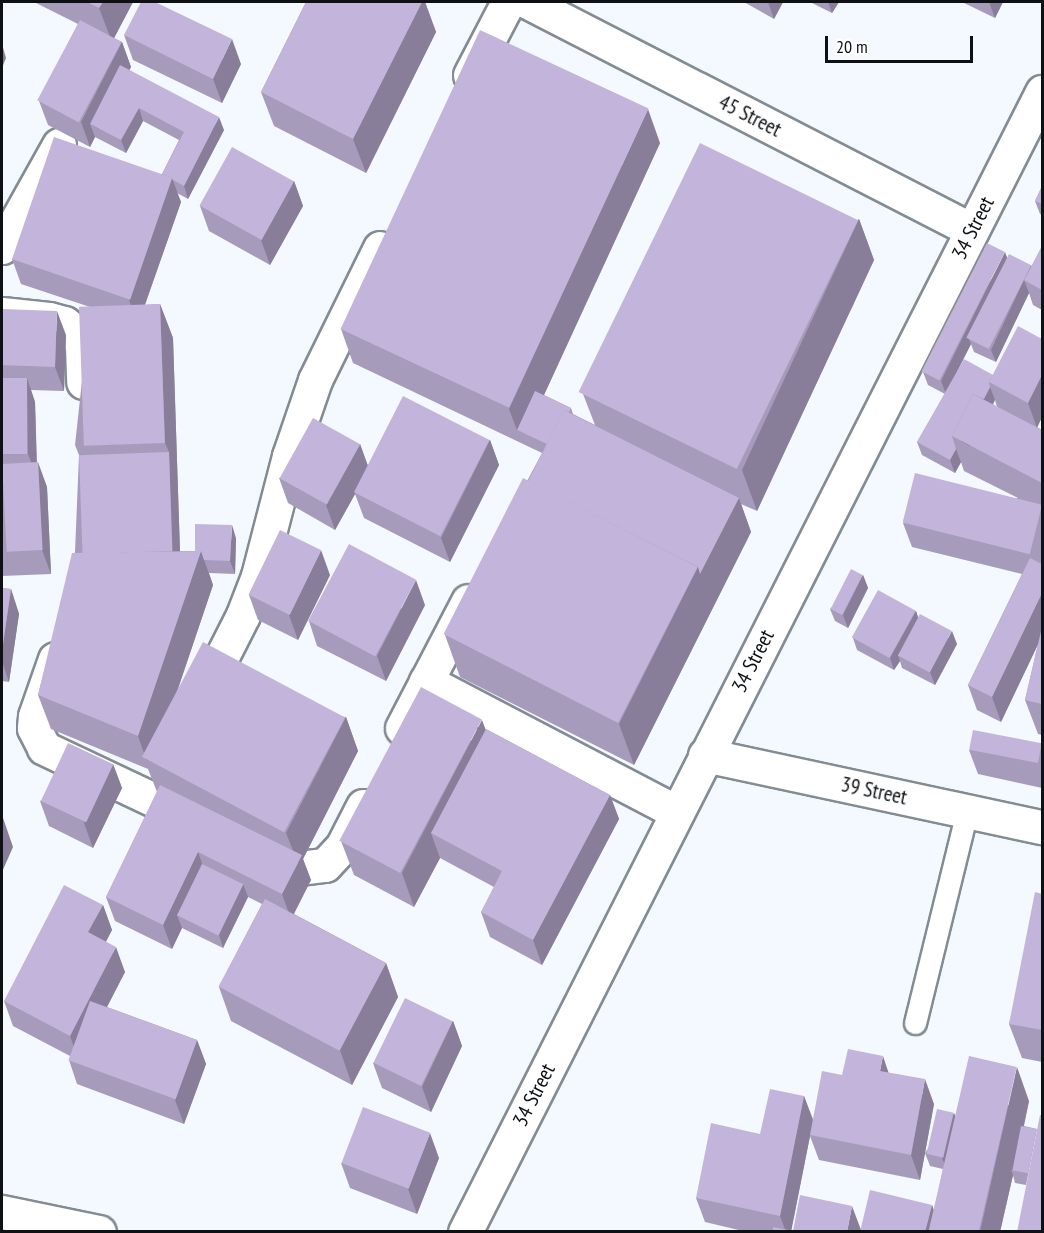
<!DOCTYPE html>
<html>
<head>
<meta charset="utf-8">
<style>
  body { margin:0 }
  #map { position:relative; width:1044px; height:1233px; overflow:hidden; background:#f3f9fe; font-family:"PT Sans Narrow",sans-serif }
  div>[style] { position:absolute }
  .roads { filter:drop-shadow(2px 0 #838b93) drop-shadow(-2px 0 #838b93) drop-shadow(0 2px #838b93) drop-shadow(0 -2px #838b93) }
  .lane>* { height:21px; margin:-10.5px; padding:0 10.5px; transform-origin:10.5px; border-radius:10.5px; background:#fff }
  .street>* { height:33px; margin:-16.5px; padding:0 16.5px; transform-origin:16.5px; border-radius:16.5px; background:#fff }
  .wall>* { inset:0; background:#a79bbb }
  .shaded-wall>* { inset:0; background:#887e99 }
  .building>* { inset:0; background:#c2b4da; transform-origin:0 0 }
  span { translate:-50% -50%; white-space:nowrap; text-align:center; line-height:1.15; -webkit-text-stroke:4.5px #fff; paint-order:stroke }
  .street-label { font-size:21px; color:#0e1114 }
  .frame { position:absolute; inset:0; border:3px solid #0e1114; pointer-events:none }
  .scale { position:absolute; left:825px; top:36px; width:148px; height:27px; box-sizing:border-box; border:3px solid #0e1114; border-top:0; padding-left:8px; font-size:18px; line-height:21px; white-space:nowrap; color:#0e1114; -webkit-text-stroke:4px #fff; paint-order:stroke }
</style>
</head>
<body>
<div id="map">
  <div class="roads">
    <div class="lane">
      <div style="left:915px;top:1023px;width:218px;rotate:-76.2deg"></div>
    </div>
    <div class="street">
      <div style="left:528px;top:2px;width:499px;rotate:27.2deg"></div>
      <div style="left:470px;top:75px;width:82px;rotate:-62.5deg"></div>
      <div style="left:2px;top:247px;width:117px;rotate:-60.8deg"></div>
      <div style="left:2px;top:314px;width:47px;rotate:6.1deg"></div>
      <div style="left:49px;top:319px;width:16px;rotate:15deg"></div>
      <div style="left:64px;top:323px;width:15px;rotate:37deg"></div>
      <div style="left:76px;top:332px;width:15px;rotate:67deg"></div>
      <div style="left:82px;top:346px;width:36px;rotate:88deg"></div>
      <div style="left:55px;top:659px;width:60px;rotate:109.3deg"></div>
      <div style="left:35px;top:716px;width:12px;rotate:95deg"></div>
      <div style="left:34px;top:728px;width:22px;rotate:63deg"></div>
      <div style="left:44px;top:748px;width:166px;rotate:25.3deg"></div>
      <div style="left:426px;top:681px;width:283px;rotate:27.6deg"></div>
      <div style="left:204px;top:692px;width:86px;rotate:-63.1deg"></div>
      <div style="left:243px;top:615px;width:42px;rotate:-69deg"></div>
      <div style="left:258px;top:576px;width:124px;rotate:-75.5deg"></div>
      <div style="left:289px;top:456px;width:80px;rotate:-71.1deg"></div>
      <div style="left:315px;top:380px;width:147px;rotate:-63.8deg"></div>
      <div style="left:402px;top:728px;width:143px;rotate:-62.5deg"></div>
      <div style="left:705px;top:755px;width:345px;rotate:12.1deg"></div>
      <div style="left:265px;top:852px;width:38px;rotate:25deg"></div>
      <div style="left:299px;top:868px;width:26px;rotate:-7deg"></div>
      <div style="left:325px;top:865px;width:25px;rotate:-47deg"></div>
      <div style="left:342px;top:847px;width:46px;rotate:-62.9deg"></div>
      <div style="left:2px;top:1212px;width:99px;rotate:11.7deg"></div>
      <div style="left:465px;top:1232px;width:1278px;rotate:-63.15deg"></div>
    </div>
  </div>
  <div class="wall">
    <div style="clip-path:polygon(34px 2px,133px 2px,114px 38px,122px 42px,131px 67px,129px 70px,224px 130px,188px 199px,177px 193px,181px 202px,145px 305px,160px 304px,173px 338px,180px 551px,195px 551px,236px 538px,235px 574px,209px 573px,213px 585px,175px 698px,346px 717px,358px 751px,303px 859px,311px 880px,294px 914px,386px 963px,398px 997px,352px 1085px,231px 1021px,219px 987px,262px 904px,248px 897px,223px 948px,182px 928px,172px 949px,115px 921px,106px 897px,157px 792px,148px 769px,51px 729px,38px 695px,75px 552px,79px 455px,75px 445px,90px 307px,21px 284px,12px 259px,162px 174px,179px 140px,143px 121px,126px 153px,95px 137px,90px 147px,48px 125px,39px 101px,78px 24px)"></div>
    <div style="clip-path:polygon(306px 2px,425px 2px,436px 32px,366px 173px,274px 126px,261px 92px)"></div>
    <div style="clip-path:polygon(744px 2px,783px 2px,774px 19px)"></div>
    <div style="clip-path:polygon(810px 2px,839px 2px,832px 13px)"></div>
    <div style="clip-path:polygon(962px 2px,1003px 2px,995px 18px)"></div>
    <div style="clip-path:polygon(124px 35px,241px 64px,222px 103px,133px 60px)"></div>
    <div style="clip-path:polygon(660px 143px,544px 395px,571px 408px,573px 414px,595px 425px,583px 394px,859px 219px,874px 260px,757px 511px,741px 504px,751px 532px,634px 765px,460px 677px,445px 635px,542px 453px,353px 363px,341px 329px)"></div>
    <div style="clip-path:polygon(294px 181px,303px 206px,270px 265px,209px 231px,200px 206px)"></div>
    <div style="clip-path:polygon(1042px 186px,1042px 215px,1040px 214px,1035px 201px)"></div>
    <div style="clip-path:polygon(evenodd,1042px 246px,1042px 310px,1033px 305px,1029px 293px,996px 362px,974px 352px,971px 344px,957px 371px,993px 375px,1042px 339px,1042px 417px,1037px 427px,1042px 430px,1042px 735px,1038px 734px,1025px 700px,1038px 644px,1001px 722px,977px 710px,968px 685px,1022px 574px,912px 547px,903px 523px,1018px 498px,964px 471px,961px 462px,955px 473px,922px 455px,917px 442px,945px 394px,928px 385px,923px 372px,1007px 258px,1032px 266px,1042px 246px,995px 400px,997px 407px,993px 404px,995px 400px)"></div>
    <div style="clip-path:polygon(2px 309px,66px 335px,64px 391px,31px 390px,35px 402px,37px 462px,47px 487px,51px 574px,2px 576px)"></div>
    <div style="clip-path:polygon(490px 440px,499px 465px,450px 562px,364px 518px,355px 494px,335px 530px,288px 503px,279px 478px,360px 444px,368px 466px)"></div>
    <div style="clip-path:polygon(330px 575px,298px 640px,258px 620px,249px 595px)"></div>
    <div style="clip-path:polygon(863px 575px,868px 588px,848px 628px,835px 621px,830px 609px)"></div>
    <div style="clip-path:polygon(2px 588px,11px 589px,19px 614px,9px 682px,2px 681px)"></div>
    <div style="clip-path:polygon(425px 605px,386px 681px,317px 646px,309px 621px)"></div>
    <div style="clip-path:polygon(916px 611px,918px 617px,957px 644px,935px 685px,902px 668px,900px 661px,894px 670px,857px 650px,853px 638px)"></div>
    <div style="clip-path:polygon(486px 729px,610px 795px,619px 819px,542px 965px,490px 937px,481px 912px,494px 887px,440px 858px,414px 907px,354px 875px,341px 841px)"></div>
    <div style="clip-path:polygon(1042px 744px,1042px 788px,978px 774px,969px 750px)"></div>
    <div style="clip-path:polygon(113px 764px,122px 788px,93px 848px,49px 826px,40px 801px)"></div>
    <div style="clip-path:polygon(1042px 894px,1042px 1062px,1022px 1058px,1009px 1024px)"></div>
    <div style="clip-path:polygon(103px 905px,112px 930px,106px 942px,125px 972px,107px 1007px,197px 1040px,206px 1064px,184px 1124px,77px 1084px,69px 1060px,70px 1056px,13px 1026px,4px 1001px)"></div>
    <div style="clip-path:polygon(453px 1021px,462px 1046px,431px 1112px,382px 1088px,373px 1063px)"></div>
    <div style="clip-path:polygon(889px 1073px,934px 1104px,920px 1180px,819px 1160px,810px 1136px,791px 1231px,861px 1229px,932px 1205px,934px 1212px,943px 1169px,930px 1166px,925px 1153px,954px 1113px,955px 1116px,1029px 1101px,1024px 1126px,1037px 1129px,1026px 1185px,1015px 1183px,1013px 1175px,1000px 1232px,747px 1232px,705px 1222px,696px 1198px,760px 1134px,804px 1096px,813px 1119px)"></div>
    <div style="clip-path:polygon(439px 1158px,417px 1214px,350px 1188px,341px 1163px)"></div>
  </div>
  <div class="shaded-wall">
    <div style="clip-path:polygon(103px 2px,133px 2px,112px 42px,99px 8px)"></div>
    <div style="clip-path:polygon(422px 2px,425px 2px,436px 32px,366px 173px,353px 139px)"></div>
    <div style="clip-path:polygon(768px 2px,783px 2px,774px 19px)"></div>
    <div style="clip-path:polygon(828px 2px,839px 2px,832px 13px)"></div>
    <div style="clip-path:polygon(989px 2px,1003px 2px,995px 18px)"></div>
    <div style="clip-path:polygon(232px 39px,241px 64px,222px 103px,213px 79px)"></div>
    <div style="clip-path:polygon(122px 42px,131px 67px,99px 129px,90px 124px,95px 137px,90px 147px,81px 122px)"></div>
    <div style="clip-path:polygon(2px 44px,6px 58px,2px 68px)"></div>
    <div style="clip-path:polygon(139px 108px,143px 121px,126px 153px,121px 140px)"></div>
    <div style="clip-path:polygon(648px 109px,660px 143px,526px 434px,517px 430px,509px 409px)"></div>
    <div style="clip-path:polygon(219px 117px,224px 130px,188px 199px,184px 186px)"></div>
    <div style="clip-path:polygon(172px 178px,181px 202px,138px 324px,129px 300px)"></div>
    <div style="clip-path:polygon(294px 181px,303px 206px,270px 265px,261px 240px)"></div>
    <div style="clip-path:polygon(859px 219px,874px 260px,757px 511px,742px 470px)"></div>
    <div style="clip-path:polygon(1005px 252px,1010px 265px,969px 339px,971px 344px,946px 394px,941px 381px)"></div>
    <div style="clip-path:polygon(1031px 265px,1036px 278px,1024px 280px,1029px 293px,996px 362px,991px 350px)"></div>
    <div style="clip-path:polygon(160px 304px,173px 338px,181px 583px,172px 559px,169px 452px,165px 443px)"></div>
    <div style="clip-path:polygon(57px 311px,66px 335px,64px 391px,55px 367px)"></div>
    <div style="clip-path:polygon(1042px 375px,1042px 417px,1037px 428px,1028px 403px)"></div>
    <div style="clip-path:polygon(27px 378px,35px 402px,37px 478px,28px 454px)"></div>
    <div style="clip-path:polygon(990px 387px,995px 400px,970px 446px,961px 441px)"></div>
    <div style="clip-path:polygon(490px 440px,499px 465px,450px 562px,441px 538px)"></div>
    <div style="clip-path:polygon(360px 444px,369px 469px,335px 530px,326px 505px)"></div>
    <div style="clip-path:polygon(956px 449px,961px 462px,955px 473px,950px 460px)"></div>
    <div style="clip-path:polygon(38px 462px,47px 487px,51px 574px,42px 550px)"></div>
    <div style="clip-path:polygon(739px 498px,751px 532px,634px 765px,619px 724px,698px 567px)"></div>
    <div style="clip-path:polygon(232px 525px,236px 538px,235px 574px,230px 561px)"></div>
    <div style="clip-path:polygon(321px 550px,330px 575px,298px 640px,289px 615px)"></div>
    <div style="clip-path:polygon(201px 551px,213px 585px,153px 762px,146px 759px,138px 736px)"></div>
    <div style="clip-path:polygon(863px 575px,868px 588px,848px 628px,843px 615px)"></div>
    <div style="clip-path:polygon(416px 580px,425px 605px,386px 681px,377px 656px)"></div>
    <div style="clip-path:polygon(11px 589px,19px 614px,9px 682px,2px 661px,2px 651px)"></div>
    <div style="clip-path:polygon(1042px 593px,1042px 636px,1001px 722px,992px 697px)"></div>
    <div style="clip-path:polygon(916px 611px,920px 624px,898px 655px,900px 661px,894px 670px,890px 658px)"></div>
    <div style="clip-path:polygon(952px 631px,957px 644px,935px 685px,930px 672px)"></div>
    <div style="clip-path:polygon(346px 717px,358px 751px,303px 859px,311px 880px,291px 919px,282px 894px,298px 863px,286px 833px)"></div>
    <div style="clip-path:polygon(482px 720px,495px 754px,431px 833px,440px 858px,414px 907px,402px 873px)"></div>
    <div style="clip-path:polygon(113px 764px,122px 788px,93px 848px,84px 823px)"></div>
    <div style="clip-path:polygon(610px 795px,619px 819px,542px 965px,533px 940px)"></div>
    <div style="clip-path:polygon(2px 815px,13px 847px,2px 872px)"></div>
    <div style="clip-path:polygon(198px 852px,207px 877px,177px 915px,182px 928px,172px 949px,163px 925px)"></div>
    <div style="clip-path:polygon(243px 884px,248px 897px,223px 948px,219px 935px)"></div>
    <div style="clip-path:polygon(103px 905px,112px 930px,97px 957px,88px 932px)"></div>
    <div style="clip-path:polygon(116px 947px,125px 972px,79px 1061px,70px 1036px)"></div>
    <div style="clip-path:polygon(386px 963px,398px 997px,352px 1085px,340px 1050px)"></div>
    <div style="clip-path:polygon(453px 1021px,462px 1046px,431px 1112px,422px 1087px)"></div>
    <div style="clip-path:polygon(197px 1040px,206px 1064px,184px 1124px,175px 1100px)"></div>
    <div style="clip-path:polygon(883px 1056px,891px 1080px,880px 1071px)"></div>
    <div style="clip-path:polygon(1017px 1067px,1029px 1101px,1014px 1170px,1011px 1170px,1013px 1175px,1000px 1232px,980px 1232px)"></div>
    <div style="clip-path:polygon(925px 1079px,934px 1104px,920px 1180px,911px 1155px)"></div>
    <div style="clip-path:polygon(804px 1096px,813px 1121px,791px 1232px,786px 1232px,780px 1216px)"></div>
    <div style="clip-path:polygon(954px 1113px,959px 1126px,947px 1170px,942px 1158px)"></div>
    <div style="clip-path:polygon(430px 1133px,439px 1158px,417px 1214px,408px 1189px)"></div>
    <div style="clip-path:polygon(932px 1205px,941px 1230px,940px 1232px,925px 1232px)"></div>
    <div style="clip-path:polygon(852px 1206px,861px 1230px,861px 1232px,847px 1232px)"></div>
  </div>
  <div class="building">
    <div style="clip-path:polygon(87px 2px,103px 2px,99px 8px)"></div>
    <div style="clip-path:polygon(141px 2px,155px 2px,232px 39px,213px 79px,124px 35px)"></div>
    <div style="clip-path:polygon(306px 2px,422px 2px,353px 139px,261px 92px)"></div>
    <div style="left:80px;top:20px;width:47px;height:91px;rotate:28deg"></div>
    <div style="left:480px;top:30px;width:186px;height:330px;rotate:25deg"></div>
    <div style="clip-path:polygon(120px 65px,219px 117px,184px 186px,173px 180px,172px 178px,162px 174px,184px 132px,139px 108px,121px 140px,90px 124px)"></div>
    <div style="left:54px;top:137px;width:125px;height:129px;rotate:19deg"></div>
    <div style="left:700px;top:143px;width:176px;height:277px;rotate:26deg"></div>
    <div style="left:232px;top:147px;width:71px;height:67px;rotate:29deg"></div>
    <div style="clip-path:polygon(1042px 186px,1042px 204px,1035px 201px)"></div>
    <div style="left:987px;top:243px;width:20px;height:144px;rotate:27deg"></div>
    <div style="clip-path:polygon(1042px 246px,1042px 290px,1024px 280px)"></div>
    <div style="left:1009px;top:254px;width:25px;height:94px;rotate:27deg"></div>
    <div style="left:160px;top:304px;width:139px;height:81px;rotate:88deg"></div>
    <div style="left:2px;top:309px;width:55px;height:56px;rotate:2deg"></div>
    <div style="clip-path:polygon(1018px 326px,1042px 339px,1042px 375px,1028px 403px,989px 382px)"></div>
    <div style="clip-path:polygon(964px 359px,993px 375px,989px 382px,990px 387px,984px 399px,973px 394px,952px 436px,956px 449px,950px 460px,917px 442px)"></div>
    <div style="left:2px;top:378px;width:25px;height:76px"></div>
    <div style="clip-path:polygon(535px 391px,571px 408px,569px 412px,564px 410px,547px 444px,517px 430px)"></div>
    <div style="clip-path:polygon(973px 394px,1042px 430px,1042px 483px,952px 436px)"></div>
    <div style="left:403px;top:396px;width:97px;height:108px;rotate:27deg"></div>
    <div style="clip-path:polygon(564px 410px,739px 498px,700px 574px,698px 567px,528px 481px)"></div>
    <div style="left:313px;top:418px;width:54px;height:69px;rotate:29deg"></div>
    <div style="left:169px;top:452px;width:99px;height:90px;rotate:88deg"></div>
    <div style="left:38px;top:462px;width:88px;height:36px;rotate:87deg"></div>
    <div style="left:915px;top:473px;width:131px;height:51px;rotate:14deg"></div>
    <div style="left:523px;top:478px;width:196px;height:175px;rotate:27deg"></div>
    <div style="clip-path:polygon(195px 524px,232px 525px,230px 561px,204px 560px,201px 551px,195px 551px)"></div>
    <div style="left:280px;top:530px;width:46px;height:72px;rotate:26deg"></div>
    <div style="left:349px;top:544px;width:76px;height:87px;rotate:28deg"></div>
    <div style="clip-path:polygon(201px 551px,138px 736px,38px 695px,72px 553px)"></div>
    <div style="clip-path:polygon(1030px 558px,1042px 564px,1042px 593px,992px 697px,968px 685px)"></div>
    <div style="left:851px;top:569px;width:13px;height:45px;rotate:27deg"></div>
    <div style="clip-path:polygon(2px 588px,11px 589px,2px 651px)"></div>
    <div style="left:878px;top:590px;width:43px;height:54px;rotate:29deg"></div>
    <div style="left:920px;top:614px;width:36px;height:47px;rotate:28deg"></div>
    <div style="clip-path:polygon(1042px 627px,1042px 704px,1025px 700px)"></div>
    <div style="left:203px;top:642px;width:161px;height:130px;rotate:28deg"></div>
    <div style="left:421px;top:687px;width:69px;height:174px;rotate:28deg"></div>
    <div style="clip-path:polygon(486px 729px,610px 795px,533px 940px,481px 912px,502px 871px,431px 833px)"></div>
    <div style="left:973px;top:730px;width:70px;height:20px;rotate:11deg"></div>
    <div style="left:68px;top:743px;width:50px;height:64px;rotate:25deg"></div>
    <div style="clip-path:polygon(160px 785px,302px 855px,282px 894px,198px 852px,163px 925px,106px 897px)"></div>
    <div style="left:202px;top:864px;width:46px;height:57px;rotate:26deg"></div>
    <div style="clip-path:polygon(64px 885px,103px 905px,88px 932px,116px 947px,70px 1036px,4px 1001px)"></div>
    <div style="clip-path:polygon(1035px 892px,1042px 894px,1042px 1030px,1009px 1024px)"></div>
    <div style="left:265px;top:899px;width:137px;height:99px;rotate:28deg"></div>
    <div style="left:405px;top:998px;width:53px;height:72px;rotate:26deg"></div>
    <div style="left:90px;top:1001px;width:114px;height:63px;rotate:20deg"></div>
    <div style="clip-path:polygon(848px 1049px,883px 1056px,880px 1071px,925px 1079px,911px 1155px,810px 1135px,822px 1071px,842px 1075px)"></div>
    <div style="left:969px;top:1056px;width:49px;height:180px;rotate:13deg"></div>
    <div style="clip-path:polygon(770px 1089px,804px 1096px,780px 1216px,696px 1198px,711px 1123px,760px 1134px)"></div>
    <div style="left:363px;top:1107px;width:72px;height:60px;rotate:21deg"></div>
    <div style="left:937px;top:1109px;width:17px;height:46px;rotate:13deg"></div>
    <div style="clip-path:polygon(1040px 1115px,1042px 1116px,1042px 1232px,1017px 1232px)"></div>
    <div style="left:1021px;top:1126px;width:16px;height:45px;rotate:11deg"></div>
    <div style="clip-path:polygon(870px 1190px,932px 1205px,925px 1232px,860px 1232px)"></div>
    <div style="clip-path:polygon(800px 1195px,852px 1206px,847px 1232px,773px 1232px,773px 1227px,793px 1231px)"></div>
  </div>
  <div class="street-label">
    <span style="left:750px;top:116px;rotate:27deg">45 Street</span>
    <span style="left:973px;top:228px;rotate:-63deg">34 Street</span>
    <span style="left:753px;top:661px;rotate:-63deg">34 Street</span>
    <span style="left:874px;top:791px;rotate:12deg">39 Street</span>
    <span style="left:534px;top:1095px;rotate:-63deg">34 Street</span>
  </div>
  <div class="frame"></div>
  <div class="scale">20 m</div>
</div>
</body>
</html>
